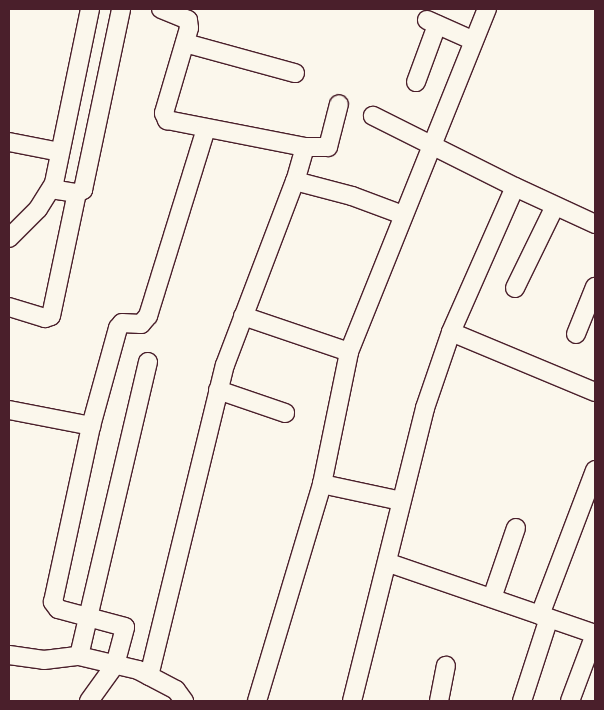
<!DOCTYPE html>
<html>
<head>
<meta charset="utf-8">
<style>
  body { margin:0 }
  #map { position:relative; width:604px; height:710px; overflow:hidden; background:#fbf7ec; font-family:Dekko,sans-serif }
  div>[style] { position:absolute }
  .roads { filter:drop-shadow(1px 0 #4a1f2b) drop-shadow(-1px 0 #4a1f2b) drop-shadow(0 1px #4a1f2b) drop-shadow(0 -1px #4a1f2b) }
  .minor>* { height:18px; margin:-9px; padding:0 9px; transform-origin:9px; border-radius:9px; background:#fbf7ec }
  span { translate:-50% -50%; white-space:nowrap; text-align:center; line-height:1.15; -webkit-text-stroke:5px #fbf7ec; paint-order:stroke }
  .frame { position:absolute; inset:0; border:10px solid #4a1f2b; pointer-events:none }
</style>
</head>
<body>
<div id="map">
  <div class="roads">
    <div class="minor">
      <div style="left:161px;top:9px;width:29px;rotate:22deg"></div>
      <div style="left:188px;top:20px;width:8px;rotate:83deg"></div>
      <div style="left:189px;top:28px;width:89px;rotate:106.4deg"></div>
      <div style="left:164px;top:113px;width:8px;rotate:67deg"></div>
      <div style="left:167px;top:120px;width:141px;rotate:11.1deg"></div>
      <div style="left:305px;top:147px;width:35px;rotate:106deg"></div>
      <div style="left:427px;top:20px;width:51px;rotate:24.1deg"></div>
      <div style="left:185px;top:43px;width:114px;rotate:15.3deg"></div>
      <div style="left:416px;top:82px;width:61px;rotate:-69.8deg"></div>
      <div style="left:9px;top:142px;width:52px;rotate:11.1deg"></div>
      <div style="left:305px;top:147px;width:23px"></div>
      <div style="left:328px;top:147px;width:44px;rotate:-75.7deg"></div>
      <div style="left:515px;top:187px;width:88px;rotate:24.8deg"></div>
      <div style="left:51px;top:189px;width:26px;rotate:9deg"></div>
      <div style="left:77px;top:193px;width:7px;rotate:-27deg"></div>
      <div style="left:83px;top:190px;width:185px;rotate:-78.1deg"></div>
      <div style="left:9px;top:238px;width:41px;rotate:-45deg"></div>
      <div style="left:38px;top:209px;width:31px;rotate:-58deg"></div>
      <div style="left:54px;top:183px;width:178px;rotate:-78.3deg"></div>
      <div style="left:515px;top:288px;width:91px;rotate:-64deg"></div>
      <div style="left:9px;top:307px;width:38px;rotate:17deg"></div>
      <div style="left:45px;top:318px;width:6px;rotate:-18deg"></div>
      <div style="left:51px;top:316px;width:126px;rotate:-78.1deg"></div>
      <div style="left:243px;top:316px;width:112px;rotate:18.8deg"></div>
      <div style="left:451px;top:332px;width:156px;rotate:22.6deg"></div>
      <div style="left:576px;top:334px;width:51px;rotate:-68deg"></div>
      <div style="left:218px;top:390px;width:71px;rotate:18.9deg"></div>
      <div style="left:9px;top:410px;width:84px;rotate:11deg"></div>
      <div style="left:322px;top:484px;width:81px;rotate:12.1deg"></div>
      <div style="left:389px;top:563px;width:218px;rotate:19deg"></div>
      <div style="left:492px;top:598px;width:74px;rotate:-71.1deg"></div>
      <div style="left:540px;top:615px;width:155px;rotate:-69.2deg"></div>
      <div style="left:9px;top:655px;width:35px;rotate:8deg"></div>
      <div style="left:44px;top:660px;width:35px;rotate:-7deg"></div>
      <div style="left:79px;top:656px;width:61px;rotate:13.3deg"></div>
      <div style="left:138px;top:670px;width:43px;rotate:27.8deg"></div>
      <div style="left:176px;top:690px;width:14px;rotate:54deg"></div>
      <div style="left:79px;top:656px;width:302px;rotate:-76.8deg"></div>
      <div style="left:149px;top:676px;width:320px;rotate:-76.3deg"></div>
      <div style="left:225px;top:365px;width:197px;rotate:-69.2deg"></div>
      <div style="left:295px;top:181px;width:59px;rotate:14.7deg"></div>
      <div style="left:352px;top:196px;width:54px;rotate:20.4deg"></div>
      <div style="left:89px;top:701px;width:44px;rotate:-54.2deg"></div>
      <div style="left:115px;top:665px;width:39px;rotate:-75deg"></div>
      <div style="left:125px;top:627px;width:69px;rotate:-165deg"></div>
      <div style="left:58px;top:609px;width:9px;rotate:-126deg"></div>
      <div style="left:53px;top:602px;width:180px;rotate:-77.8deg"></div>
      <div style="left:91px;top:426px;width:102px;rotate:-74.6deg"></div>
      <div style="left:118px;top:328px;width:6px;rotate:-51deg"></div>
      <div style="left:122px;top:323px;width:19px;rotate:3deg"></div>
      <div style="left:141px;top:324px;width:11px;rotate:-49deg"></div>
      <div style="left:148px;top:316px;width:196px;rotate:-72.8deg"></div>
      <div style="left:257px;top:701px;width:227px;rotate:-73.3deg"></div>
      <div style="left:322px;top:484px;width:135px;rotate:-78.4deg"></div>
      <div style="left:349px;top:352px;width:370px;rotate:-68.1deg"></div>
      <div style="left:352px;top:701px;width:302px;rotate:-76deg"></div>
      <div style="left:425px;top:408px;width:80px;rotate:-71.1deg"></div>
      <div style="left:451px;top:332px;width:158px;rotate:-66.2deg"></div>
      <div style="left:515px;top:187px;width:159px;rotate:-153.4deg"></div>
      <div style="left:439px;top:701px;width:36px;rotate:-79deg"></div>
      <div style="left:522px;top:701px;width:87px;rotate:-72deg"></div>
      <div style="left:570px;top:701px;width:72px;rotate:-69.5deg"></div>
    </div>
  </div>
  <div class="frame"></div>
</div>
</body>
</html>
